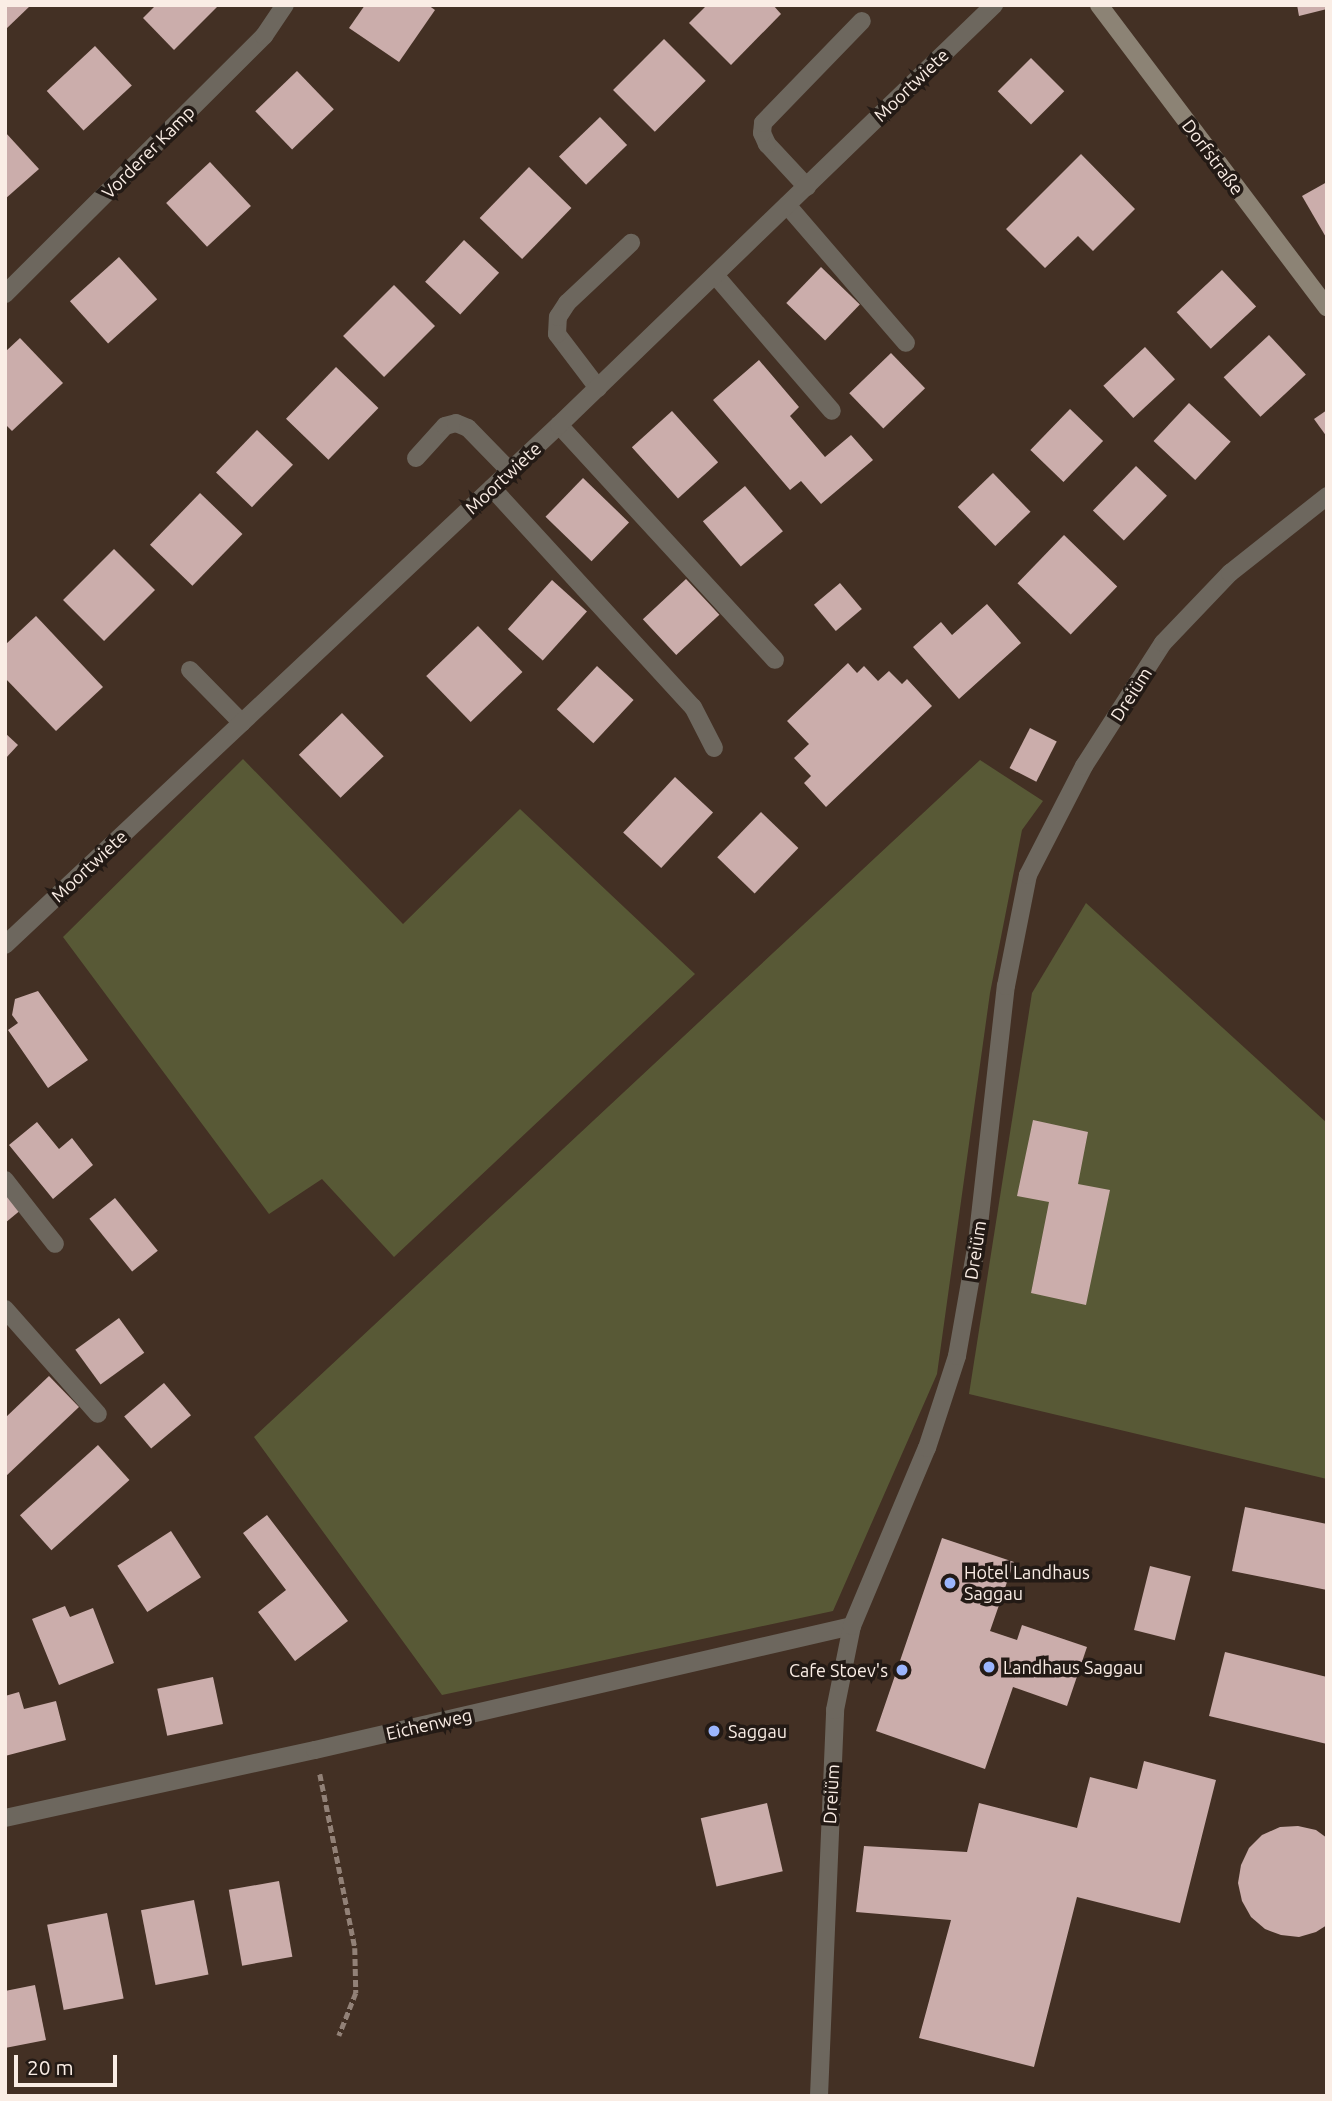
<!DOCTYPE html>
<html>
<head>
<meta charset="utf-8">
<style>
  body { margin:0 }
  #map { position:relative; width:1332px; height:2101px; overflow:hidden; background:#433024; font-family:Ubuntu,sans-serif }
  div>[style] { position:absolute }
  .green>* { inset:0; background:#585936 }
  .building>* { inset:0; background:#cbadab; transform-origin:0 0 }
  .path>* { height:4.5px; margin-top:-2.25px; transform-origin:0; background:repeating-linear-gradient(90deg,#928177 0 7px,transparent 0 10.5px) }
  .lane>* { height:18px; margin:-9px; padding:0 9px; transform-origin:9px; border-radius:9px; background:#6d675e }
  .street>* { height:18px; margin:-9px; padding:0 9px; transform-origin:9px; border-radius:9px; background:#6d675e }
  .secondary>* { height:18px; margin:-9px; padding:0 9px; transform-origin:9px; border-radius:9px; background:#8c8375 }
  .dots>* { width:19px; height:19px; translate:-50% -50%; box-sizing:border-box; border:4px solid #231a15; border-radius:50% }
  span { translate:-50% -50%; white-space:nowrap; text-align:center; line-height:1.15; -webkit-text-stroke:7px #231a15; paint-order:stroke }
  .street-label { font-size:18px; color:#faede5 }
  .poi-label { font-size:18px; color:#faede5 }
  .left { translate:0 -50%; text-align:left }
  .right { translate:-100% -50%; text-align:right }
  .frame { position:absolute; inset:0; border:7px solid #faede5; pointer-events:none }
  .scale { position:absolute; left:14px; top:2055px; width:103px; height:32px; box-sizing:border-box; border:4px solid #faede5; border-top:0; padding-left:9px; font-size:21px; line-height:24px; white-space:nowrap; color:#faede5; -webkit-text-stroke:5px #231a15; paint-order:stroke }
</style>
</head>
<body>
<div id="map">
  <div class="green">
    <div style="clip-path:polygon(243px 759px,403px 924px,520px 809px,695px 974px,394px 1257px,322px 1179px,269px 1214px,63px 937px)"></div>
    <div style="clip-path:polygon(980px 760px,1043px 801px,1022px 830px,990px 993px,937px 1374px,833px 1611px,442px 1695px,254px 1437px)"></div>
    <div style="clip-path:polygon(1086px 903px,1327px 1123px,1327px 1479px,969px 1394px,1032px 993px)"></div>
  </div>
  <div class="building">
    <div style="clip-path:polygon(5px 5px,31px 5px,5px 30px)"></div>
    <div style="clip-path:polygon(156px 5px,219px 5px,174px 50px,143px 18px)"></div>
    <div style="clip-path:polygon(365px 5px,428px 5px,435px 10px,399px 62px,349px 28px)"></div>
    <div style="clip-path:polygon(707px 5px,773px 5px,781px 14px,731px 65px,689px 23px)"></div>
    <div style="clip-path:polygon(1297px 5px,1327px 5px,1327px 9px,1299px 16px)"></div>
    <div style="left:664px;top:39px;width:59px;height:72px;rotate:45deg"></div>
    <div style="left:95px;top:46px;width:54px;height:66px;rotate:47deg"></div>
    <div style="left:1031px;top:58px;width:47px;height:47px;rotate:45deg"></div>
    <div style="left:297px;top:71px;width:53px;height:58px;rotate:46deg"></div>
    <div style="left:600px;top:117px;width:39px;height:57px;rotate:46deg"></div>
    <div style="clip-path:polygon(5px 132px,39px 169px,5px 199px)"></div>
    <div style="clip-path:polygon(1081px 154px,1135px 209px,1093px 251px,1078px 236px,1045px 268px,1006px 229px)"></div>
    <div style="left:210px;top:162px;width:60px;height:60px;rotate:47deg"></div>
    <div style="left:529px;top:167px;width:59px;height:71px;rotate:44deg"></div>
    <div style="clip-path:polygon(1327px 182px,1327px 239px,1302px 196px)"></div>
    <div style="left:464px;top:240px;width:48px;height:57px;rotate:43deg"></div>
    <div style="left:119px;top:257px;width:57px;height:66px;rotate:48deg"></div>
    <div style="left:821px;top:267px;width:54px;height:50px;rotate:44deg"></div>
    <div style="left:1222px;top:270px;width:50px;height:62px;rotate:47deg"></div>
    <div style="left:394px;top:285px;width:58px;height:72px;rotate:45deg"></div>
    <div style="left:1269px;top:335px;width:54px;height:62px;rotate:47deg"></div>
    <div style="clip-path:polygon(20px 338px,63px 383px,12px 431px,5px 424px,5px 352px)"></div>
    <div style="left:1145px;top:347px;width:44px;height:57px;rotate:47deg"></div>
    <div style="left:891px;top:353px;width:49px;height:58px;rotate:46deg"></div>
    <div style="clip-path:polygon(759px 360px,799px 407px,790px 416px,825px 457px,851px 435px,873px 460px,821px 504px,801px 481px,790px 490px,713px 400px)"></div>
    <div style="left:336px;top:367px;width:59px;height:72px;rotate:44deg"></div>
    <div style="left:1189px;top:403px;width:57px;height:52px;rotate:43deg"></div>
    <div style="left:1070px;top:409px;width:46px;height:57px;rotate:44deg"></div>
    <div style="clip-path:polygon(1327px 410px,1327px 437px,1314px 419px)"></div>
    <div style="left:672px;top:411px;width:69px;height:54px;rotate:48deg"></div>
    <div style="left:257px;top:430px;width:50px;height:59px;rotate:44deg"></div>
    <div style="left:1136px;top:466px;width:43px;height:62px;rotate:44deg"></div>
    <div style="left:993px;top:473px;width:54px;height:49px;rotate:46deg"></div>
    <div style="left:583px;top:478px;width:64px;height:54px;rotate:44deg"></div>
    <div style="left:745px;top:486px;width:59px;height:55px;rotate:50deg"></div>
    <div style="left:200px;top:493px;width:59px;height:72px;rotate:44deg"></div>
    <div style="left:1064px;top:535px;width:74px;height:67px;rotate:44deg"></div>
    <div style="left:114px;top:549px;width:58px;height:72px;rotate:45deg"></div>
    <div style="left:686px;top:579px;width:49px;height:59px;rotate:47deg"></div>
    <div style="left:552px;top:580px;width:47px;height:66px;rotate:42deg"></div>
    <div style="left:840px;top:583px;width:34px;height:34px;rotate:50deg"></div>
    <div style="clip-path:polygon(987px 604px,1021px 643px,959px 699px,913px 647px,941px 622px,952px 635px)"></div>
    <div style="clip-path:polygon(36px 616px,103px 687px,56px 731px,5px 678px,5px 645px)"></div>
    <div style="left:478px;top:626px;width:64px;height:72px;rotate:46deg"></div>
    <div style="clip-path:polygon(848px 663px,857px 673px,864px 666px,878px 681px,889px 671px,902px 684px,907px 679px,932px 706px,826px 807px,804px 783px,811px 776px,794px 758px,809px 744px,787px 721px)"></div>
    <div style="left:597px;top:666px;width:50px;height:59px;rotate:43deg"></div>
    <div style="left:342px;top:713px;width:60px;height:60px;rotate:46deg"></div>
    <div style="left:1030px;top:728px;width:30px;height:45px;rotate:27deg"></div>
    <div style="clip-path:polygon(5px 733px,18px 745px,5px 759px)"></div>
    <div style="left:675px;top:777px;width:52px;height:76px;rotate:43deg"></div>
    <div style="left:761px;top:812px;width:52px;height:63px;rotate:44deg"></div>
    <div style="clip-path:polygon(38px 991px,88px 1060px,48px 1088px,8px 1030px,18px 1023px,12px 1015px,15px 999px)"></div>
    <div style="clip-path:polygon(1033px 1120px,1088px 1132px,1078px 1184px,1110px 1190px,1086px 1305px,1031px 1293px,1049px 1202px,1017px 1196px)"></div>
    <div style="clip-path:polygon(37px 1122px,59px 1149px,72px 1138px,93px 1165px,53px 1199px,9px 1145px)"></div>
    <div style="clip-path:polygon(5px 1189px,22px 1209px,5px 1223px)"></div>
    <div style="left:115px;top:1198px;width:68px;height:33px;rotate:51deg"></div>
    <div style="left:119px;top:1318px;width:43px;height:54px;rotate:54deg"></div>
    <div style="clip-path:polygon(49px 1376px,79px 1407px,5px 1477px,5px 1418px)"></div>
    <div style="left:164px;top:1383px;width:42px;height:52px;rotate:50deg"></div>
    <div style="left:98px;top:1445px;width:47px;height:105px;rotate:48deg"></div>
    <div style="clip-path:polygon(1245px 1507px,1327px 1524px,1327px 1590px,1232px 1571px)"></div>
    <div style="clip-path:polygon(267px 1515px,348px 1621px,295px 1661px,258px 1612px,286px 1590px,243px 1533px)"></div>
    <div style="left:171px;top:1531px;width:55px;height:64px;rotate:57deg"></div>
    <div style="clip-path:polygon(942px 1538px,1014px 1562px,990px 1631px,1017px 1640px,1022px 1625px,1087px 1647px,1067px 1706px,1013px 1687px,985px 1769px,876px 1731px)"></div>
    <div style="left:1150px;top:1566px;width:42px;height:66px;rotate:14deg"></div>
    <div style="clip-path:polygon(65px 1606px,70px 1617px,93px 1608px,114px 1663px,59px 1685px,32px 1619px)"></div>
    <div style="clip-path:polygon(1225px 1652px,1327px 1677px,1327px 1744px,1209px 1716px)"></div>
    <div style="left:213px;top:1677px;width:48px;height:57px;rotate:78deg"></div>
    <div style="clip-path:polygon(19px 1692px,24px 1709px,56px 1701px,66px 1740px,5px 1756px,5px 1696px)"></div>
    <div style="clip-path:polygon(1144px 1761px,1216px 1780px,1180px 1923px,1077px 1897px,1034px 2067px,919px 2038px,951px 1920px,856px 1912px,864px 1846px,967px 1852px,979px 1803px,1077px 1828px,1090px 1777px,1137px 1789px)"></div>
    <div style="left:767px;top:1803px;width:70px;height:68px;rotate:77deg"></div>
    <div style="clip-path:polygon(1298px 1826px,1316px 1830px,1327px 1838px,1327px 1925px,1316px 1932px,1299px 1937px,1281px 1935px,1265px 1929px,1251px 1917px,1242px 1901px,1238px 1883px,1241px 1865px,1249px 1848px,1262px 1835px,1280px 1827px)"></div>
    <div style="left:279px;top:1881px;width:77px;height:51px;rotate:80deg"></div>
    <div style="left:194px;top:1900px;width:76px;height:54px;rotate:79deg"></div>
    <div style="left:107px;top:1913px;width:87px;height:61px;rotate:79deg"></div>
    <div style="clip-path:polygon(35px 1985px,46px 2040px,5px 2048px,5px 1991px)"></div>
  </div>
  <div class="path">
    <div style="left:320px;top:1774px;width:177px;rotate:78.6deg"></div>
    <div style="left:355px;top:1948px;width:45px;rotate:88.7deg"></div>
    <div style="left:356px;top:1993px;width:46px;rotate:111.6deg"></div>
  </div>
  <div class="lane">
    <div style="left:807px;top:187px;width:59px;rotate:-132.9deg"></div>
    <div style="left:767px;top:144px;width:12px;rotate:-114deg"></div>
    <div style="left:762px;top:133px;width:10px;rotate:-84deg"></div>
    <div style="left:763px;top:123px;width:142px;rotate:-45.9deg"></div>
    <div style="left:787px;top:205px;width:182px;rotate:49.2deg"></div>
    <div style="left:715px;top:275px;width:179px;rotate:49.3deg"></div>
    <div style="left:598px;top:388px;width:68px;rotate:-127.2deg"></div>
    <div style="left:557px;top:334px;width:17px;rotate:-87deg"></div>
    <div style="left:558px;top:317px;width:17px;rotate:-57deg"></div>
    <div style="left:567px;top:303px;width:88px;rotate:-43.2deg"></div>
    <div style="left:559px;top:425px;width:319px;rotate:47.4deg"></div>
    <div style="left:416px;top:458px;width:43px;rotate:-47.8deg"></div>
    <div style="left:445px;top:426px;width:11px;rotate:-15deg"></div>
    <div style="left:456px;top:423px;width:13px;rotate:23deg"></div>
    <div style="left:468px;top:428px;width:60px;rotate:45.7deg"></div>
    <div style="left:492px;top:488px;width:297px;rotate:47.5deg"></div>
    <div style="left:693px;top:707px;width:46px;rotate:62.9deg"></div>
    <div style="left:190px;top:670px;width:74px;rotate:45.5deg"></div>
    <div style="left:5px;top:1180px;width:81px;rotate:52deg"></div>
    <div style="left:5px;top:1309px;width:140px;rotate:48.5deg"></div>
  </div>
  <div class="street">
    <div style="left:5px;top:294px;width:366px;rotate:-44.9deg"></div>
    <div style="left:264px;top:36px;width:37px;rotate:-56deg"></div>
    <div style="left:5px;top:945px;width:760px;rotate:-43.19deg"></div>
    <div style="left:559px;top:425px;width:605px;rotate:-43.99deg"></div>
    <div style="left:5px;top:1818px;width:317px;rotate:-12.4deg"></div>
    <div style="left:315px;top:1750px;width:551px;rotate:-13deg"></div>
    <div style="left:819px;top:2096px;width:386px;rotate:-87.6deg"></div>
    <div style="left:835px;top:1710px;width:86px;rotate:-78.6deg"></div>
    <div style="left:852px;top:1626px;width:193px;rotate:-67.2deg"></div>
    <div style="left:927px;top:1448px;width:97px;rotate:-71.9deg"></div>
    <div style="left:957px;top:1356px;width:115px;rotate:-80deg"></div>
    <div style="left:977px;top:1243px;width:259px;rotate:-83.6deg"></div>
    <div style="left:1006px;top:986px;width:113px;rotate:-78.8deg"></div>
    <div style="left:1028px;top:875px;width:123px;rotate:-62.8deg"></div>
    <div style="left:1084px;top:766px;width:146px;rotate:-57.3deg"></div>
    <div style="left:1163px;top:643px;width:97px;rotate:-46.3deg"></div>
    <div style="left:1230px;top:573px;width:124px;rotate:-38.4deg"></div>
  </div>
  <div class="secondary">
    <div style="left:1099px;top:5px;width:379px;rotate:53deg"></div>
  </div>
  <div class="dots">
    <div style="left:950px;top:1583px;background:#9bb5fd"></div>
    <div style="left:989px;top:1667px;background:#9bb5fd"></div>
    <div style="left:902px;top:1670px;background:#9bb5fd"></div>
    <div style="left:714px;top:1731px;background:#9bb5fd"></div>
  </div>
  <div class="street-label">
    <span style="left:911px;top:85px;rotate:-44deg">Moortwiete</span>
    <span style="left:148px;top:152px;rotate:-45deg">Vorderer Kamp</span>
    <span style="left:1213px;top:157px;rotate:53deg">Dorfstraße</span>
    <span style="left:503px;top:478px;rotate:-43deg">Moortwiete</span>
    <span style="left:1131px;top:694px;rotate:-57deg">Dreiüm</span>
    <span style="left:89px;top:866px;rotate:-43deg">Moortwiete</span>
    <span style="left:975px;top:1250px;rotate:-81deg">Dreiüm</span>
    <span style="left:429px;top:1724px;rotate:-13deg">Eichenweg</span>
    <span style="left:831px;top:1794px;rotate:-87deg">Dreiüm</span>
  </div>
  <div class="poi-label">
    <span class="left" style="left:964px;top:1583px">Hotel Landhaus<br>Saggau</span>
    <span class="left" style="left:1003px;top:1667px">Landhaus Saggau</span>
    <span class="right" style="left:888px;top:1670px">Cafe Stoev's</span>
    <span class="left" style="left:728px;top:1731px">Saggau</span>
  </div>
  <div class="frame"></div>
  <div class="scale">20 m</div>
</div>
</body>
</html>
